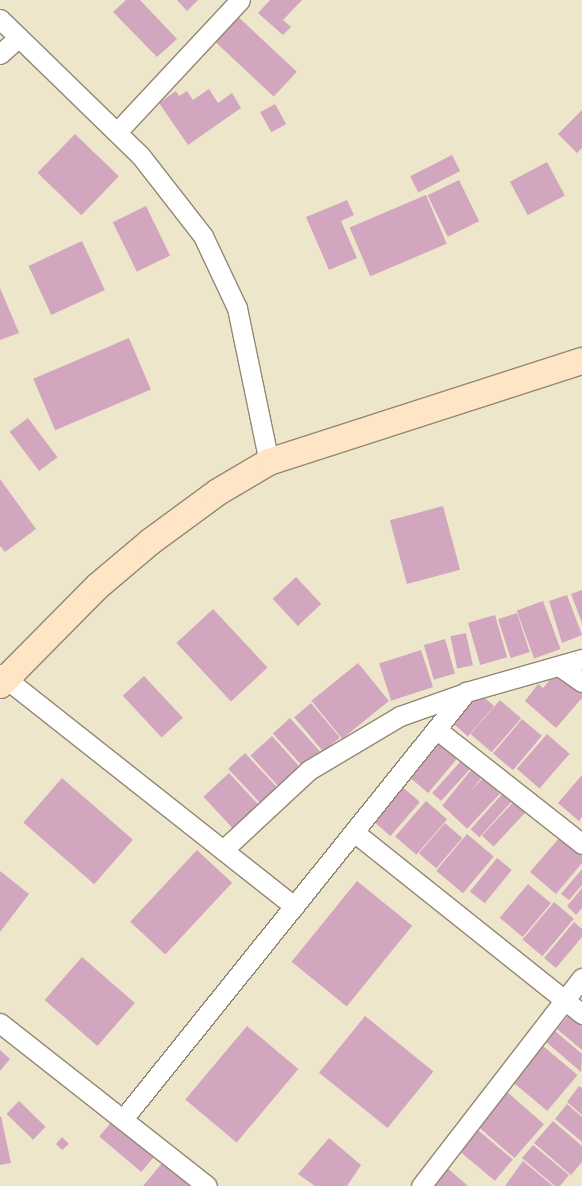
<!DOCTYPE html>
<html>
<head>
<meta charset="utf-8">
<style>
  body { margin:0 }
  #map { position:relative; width:582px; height:1186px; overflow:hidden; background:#ede6cb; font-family:Delius,sans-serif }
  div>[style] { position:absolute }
  .building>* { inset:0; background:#d3a6c0; transform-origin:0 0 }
  .roads { filter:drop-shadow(1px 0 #948874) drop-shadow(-1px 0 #948874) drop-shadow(0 1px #948874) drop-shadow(0 -1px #948874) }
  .street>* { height:19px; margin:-9.5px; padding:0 9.5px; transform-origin:9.5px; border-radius:9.5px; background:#fff }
  .secondary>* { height:26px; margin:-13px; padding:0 13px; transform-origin:13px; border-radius:13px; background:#fde5c5 }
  span { translate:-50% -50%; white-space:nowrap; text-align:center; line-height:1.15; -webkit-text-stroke:4px #f7f3e8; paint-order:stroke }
</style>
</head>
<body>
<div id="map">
  <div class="building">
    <div style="clip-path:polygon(126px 0,140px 0,177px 39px,157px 57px,113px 12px)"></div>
    <div style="clip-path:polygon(177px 0,198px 0,187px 11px)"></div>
    <div style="clip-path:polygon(270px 0,302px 0,283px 20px,291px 27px,283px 35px,258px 13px)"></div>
    <div style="left:234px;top:13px;width:86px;height:34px;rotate:43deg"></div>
    <div style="clip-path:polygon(209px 89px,218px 103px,232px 93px,241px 108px,188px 145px,159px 103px,176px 91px,179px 96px,187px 91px,193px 100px)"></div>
    <div style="left:275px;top:104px;width:23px;height:17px;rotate:61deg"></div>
    <div style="clip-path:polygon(582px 110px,582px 148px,577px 153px,558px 134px)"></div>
    <div style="left:75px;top:134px;width:61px;height:54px;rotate:44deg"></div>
    <div style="left:452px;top:155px;width:18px;height:47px;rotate:63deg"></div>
    <div style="left:547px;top:162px;width:38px;height:42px;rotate:62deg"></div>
    <div style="left:459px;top:180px;width:46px;height:35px;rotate:64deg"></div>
    <div style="left:426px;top:195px;width:53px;height:83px;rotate:67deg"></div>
    <div style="clip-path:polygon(347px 200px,354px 215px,341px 221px,357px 258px,329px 270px,306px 217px)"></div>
    <div style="left:146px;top:206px;width:55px;height:37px;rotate:64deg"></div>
    <div style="left:82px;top:241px;width:54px;height:59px;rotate:65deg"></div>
    <div style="clip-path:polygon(0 288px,19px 333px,0 340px)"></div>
    <div style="left:129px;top:338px;width:56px;height:104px;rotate:67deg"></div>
    <div style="left:28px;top:418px;width:49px;height:23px;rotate:53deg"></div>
    <div style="clip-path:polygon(0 479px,36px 529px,5px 552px,0 546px)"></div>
    <div style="left:443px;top:506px;width:66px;height:55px;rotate:75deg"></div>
    <div style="left:296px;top:577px;width:37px;height:32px;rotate:47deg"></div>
    <div style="clip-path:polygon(582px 590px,582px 623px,571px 594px)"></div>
    <div style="clip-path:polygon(567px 595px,582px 635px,562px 643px,549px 601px)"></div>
    <div style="left:543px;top:601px;width:51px;height:28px;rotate:70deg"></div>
    <div style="left:213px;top:609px;width:80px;height:50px;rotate:47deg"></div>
    <div style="left:517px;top:613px;width:41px;height:20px;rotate:72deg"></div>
    <div style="left:495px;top:615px;width:44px;height:28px;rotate:74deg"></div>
    <div style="left:466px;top:633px;width:33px;height:16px;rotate:78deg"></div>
    <div style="left:445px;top:639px;width:36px;height:22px;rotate:74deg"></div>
    <div style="left:421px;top:650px;width:39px;height:44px;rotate:72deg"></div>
    <div style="left:358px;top:663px;width:49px;height:60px;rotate:51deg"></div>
    <div style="clip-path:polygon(558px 670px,582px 691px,582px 698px,556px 728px,525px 701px,538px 684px,543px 688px)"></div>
    <div style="left:144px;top:676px;width:57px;height:29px;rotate:47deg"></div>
    <div style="left:479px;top:693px;width:20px;height:40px;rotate:41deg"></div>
    <div style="left:500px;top:700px;width:28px;height:45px;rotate:41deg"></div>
    <div style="left:311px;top:703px;width:45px;height:22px;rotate:50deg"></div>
    <div style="left:290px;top:718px;width:45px;height:23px;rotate:48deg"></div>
    <div style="left:522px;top:719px;width:26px;height:45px;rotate:40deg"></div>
    <div style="left:547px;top:734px;width:30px;height:46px;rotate:41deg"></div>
    <div style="left:272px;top:736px;width:43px;height:29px;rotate:48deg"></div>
    <div style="left:436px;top:737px;width:30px;height:48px;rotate:40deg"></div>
    <div style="left:245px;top:753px;width:52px;height:23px;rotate:47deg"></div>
    <div style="left:461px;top:761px;width:12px;height:43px;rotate:42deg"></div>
    <div style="left:471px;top:770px;width:13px;height:46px;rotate:39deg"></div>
    <div style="left:229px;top:773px;width:44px;height:35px;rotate:47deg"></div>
    <div style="clip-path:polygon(582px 775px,582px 817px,579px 821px,558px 803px)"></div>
    <div style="left:62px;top:778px;width:94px;height:59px;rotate:41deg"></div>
    <div style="left:483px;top:778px;width:23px;height:48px;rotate:43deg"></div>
    <div style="left:398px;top:783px;width:29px;height:45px;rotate:41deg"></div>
    <div style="left:504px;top:792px;width:12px;height:50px;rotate:42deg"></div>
    <div style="left:516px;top:799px;width:16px;height:50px;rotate:43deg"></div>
    <div style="left:426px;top:801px;width:28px;height:47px;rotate:41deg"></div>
    <div style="left:445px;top:823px;width:23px;height:40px;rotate:41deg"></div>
    <div style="left:467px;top:834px;width:35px;height:48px;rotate:40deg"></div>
    <div style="clip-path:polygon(560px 837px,582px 855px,582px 863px,556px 894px,530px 872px)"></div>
    <div style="left:197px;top:850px;width:48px;height:98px;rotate:43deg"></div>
    <div style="left:497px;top:858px;width:19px;height:43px;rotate:39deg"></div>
    <div style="clip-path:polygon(582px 869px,582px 885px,569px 900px,561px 894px)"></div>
    <div style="clip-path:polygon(0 871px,29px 894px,0 932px)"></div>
    <div style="left:357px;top:881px;width:71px;height:104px;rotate:39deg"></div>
    <div style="left:528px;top:884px;width:30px;height:44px;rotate:40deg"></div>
    <div style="clip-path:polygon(582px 888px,582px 908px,576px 915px,567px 906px)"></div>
    <div style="left:554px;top:902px;width:26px;height:49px;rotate:40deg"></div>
    <div style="clip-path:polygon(574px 922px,582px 929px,582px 937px,556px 968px,544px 958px)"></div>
    <div style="left:82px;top:957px;width:70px;height:57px;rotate:41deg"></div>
    <div style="clip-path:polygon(574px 1009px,582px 1016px,582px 1050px,557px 1029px)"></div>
    <div style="left:365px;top:1016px;width:88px;height:73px;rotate:39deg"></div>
    <div style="left:247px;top:1026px;width:67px;height:96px;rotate:40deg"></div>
    <div style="clip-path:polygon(554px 1030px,582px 1054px,581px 1072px,545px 1041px)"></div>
    <div style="left:543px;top:1046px;width:45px;height:47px;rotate:40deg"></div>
    <div style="clip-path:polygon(0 1050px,10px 1059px,0 1071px)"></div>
    <div style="clip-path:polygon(579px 1086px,582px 1088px,582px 1115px,567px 1102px)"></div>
    <div style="left:507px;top:1092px;width:49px;height:45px;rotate:41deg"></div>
    <div style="left:19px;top:1101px;width:37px;height:18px;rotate:44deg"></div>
    <div style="clip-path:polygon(567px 1104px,582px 1117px,582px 1142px,555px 1119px)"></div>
    <div style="clip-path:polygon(1px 1116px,11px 1163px,0 1165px,0 1117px)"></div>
    <div style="left:114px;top:1119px;width:55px;height:23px;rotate:40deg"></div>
    <div style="clip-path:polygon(553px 1121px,582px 1146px,582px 1162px,571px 1175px,534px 1143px)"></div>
    <div style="left:473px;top:1126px;width:52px;height:28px;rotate:40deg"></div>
    <div style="clip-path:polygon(62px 1137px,69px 1144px,62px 1150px,56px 1144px)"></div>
    <div style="clip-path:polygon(329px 1138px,361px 1165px,347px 1186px,315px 1186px,298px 1174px)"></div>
    <div style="clip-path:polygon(533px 1145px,569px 1175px,560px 1186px,555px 1186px,522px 1158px)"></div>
    <div style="clip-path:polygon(523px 1161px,553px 1186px,505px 1186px)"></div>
    <div style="clip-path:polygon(162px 1163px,190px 1186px,143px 1186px)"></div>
    <div style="clip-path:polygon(444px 1165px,468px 1186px,427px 1186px)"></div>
  </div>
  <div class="roads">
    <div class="street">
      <div style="left:0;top:19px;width:195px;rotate:44.2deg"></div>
      <div style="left:140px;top:155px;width:103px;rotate:52.1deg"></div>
      <div style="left:203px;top:236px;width:80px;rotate:64.7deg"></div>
      <div style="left:237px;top:308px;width:157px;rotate:78.3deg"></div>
      <div style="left:0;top:54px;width:25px;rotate:-42deg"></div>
      <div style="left:117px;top:132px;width:180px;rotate:-47deg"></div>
      <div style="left:559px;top:666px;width:28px;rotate:35deg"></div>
      <div style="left:0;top:674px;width:375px;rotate:38.3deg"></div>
      <div style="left:436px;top:729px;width:186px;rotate:38.2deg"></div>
      <div style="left:354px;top:832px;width:292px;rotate:38.6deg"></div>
      <div style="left:223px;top:850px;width:117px;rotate:-42.9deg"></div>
      <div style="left:309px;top:770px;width:106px;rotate:-30.7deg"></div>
      <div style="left:400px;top:716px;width:69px;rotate:-19.5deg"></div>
      <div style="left:0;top:1023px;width:263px;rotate:38.2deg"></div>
      <div style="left:123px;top:1119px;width:548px;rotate:-51.23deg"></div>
      <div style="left:466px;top:692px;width:121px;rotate:-15.9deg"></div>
      <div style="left:421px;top:1186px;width:263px;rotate:-52.3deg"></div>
    </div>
    <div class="secondary">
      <div style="left:0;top:685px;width:139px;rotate:-45.3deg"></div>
      <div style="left:98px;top:586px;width:68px;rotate:-40.2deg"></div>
      <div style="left:150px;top:542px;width:84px;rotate:-36.3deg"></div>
      <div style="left:218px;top:492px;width:59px;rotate:-30.5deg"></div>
      <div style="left:269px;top:462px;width:329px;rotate:-17.9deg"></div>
    </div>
  </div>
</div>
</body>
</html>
